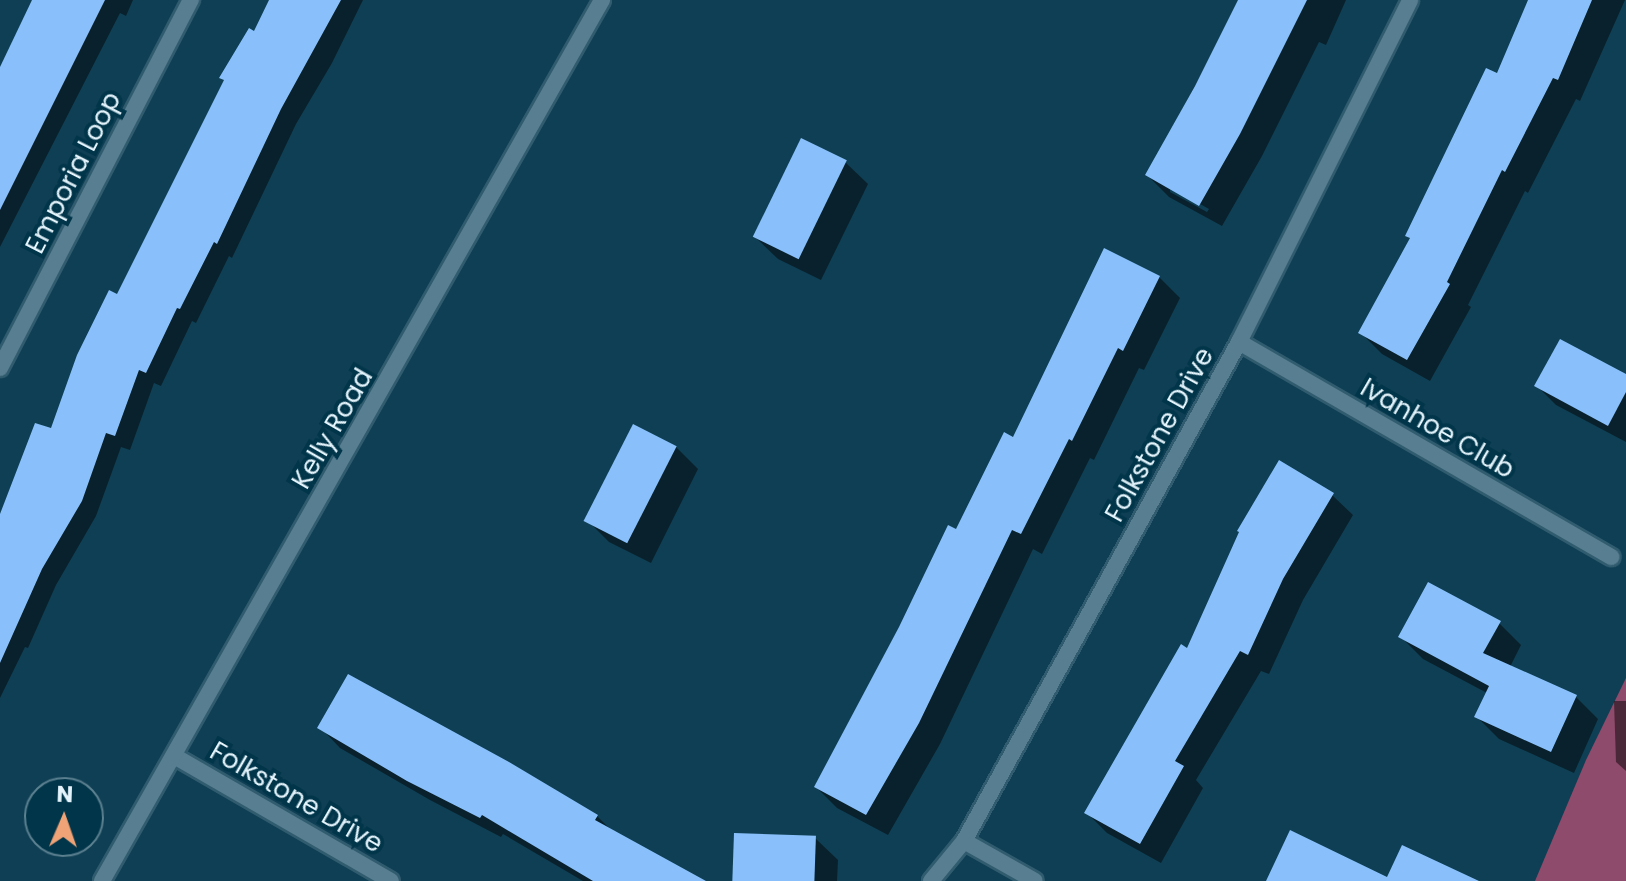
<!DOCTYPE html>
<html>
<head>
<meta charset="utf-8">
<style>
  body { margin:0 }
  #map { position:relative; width:1626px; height:881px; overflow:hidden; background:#0f3f54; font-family:Poppins,sans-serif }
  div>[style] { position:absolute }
  .green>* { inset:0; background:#8e4b6b }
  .shadow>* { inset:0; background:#0007 }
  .building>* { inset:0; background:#89c0fb; transform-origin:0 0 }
  .roads { filter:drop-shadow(2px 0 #315c6f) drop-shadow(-2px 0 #315c6f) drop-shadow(0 2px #315c6f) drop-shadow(0 -2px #315c6f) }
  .minor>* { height:16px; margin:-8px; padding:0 8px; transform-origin:8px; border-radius:8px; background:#587e91 }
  span { translate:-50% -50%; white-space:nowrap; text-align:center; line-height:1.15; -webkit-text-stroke:8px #013549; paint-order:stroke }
  .street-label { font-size:26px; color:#e4f4fc }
  .north { position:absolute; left:24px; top:777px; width:80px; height:80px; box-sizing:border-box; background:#013549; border:2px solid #5c8191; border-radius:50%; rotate:2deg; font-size:22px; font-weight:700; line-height:32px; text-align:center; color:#e4f4fc }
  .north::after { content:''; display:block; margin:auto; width:28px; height:36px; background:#efa376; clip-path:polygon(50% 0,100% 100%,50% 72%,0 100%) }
</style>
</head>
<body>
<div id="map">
  <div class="green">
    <div style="clip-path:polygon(1626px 678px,1626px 881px,1535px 881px,1586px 760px)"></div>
  </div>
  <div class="shadow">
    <div style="clip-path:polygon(34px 0,133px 0,126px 16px,120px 13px,0 247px,0 71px)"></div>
    <div style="clip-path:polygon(272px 0,363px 0,332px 63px,296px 124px,232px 258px,229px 256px,196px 323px,192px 321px,161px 386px,154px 383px,130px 450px,121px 447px,96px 516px,56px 585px,28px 648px,25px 647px,0 698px,0 519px,52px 431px,118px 296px)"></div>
    <div style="clip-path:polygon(evenodd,1248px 0,1346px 0,1326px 45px,1319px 42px,1262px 156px,1222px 226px,1169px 197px,1147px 175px,1234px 13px,1248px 0,1170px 187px,1209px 209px,1207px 212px,1170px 192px,1170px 187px)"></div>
    <div style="clip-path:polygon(1530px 0,1625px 0,1580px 101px,1576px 99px,1528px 193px,1525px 191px,1468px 305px,1471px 307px,1430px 381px,1382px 354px,1360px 332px,1498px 76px)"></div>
    <div style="clip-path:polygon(845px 162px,868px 184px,821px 280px,778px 259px,755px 237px)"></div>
    <div style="clip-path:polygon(1159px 277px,1180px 298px,1144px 370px,1139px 368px,1094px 460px,1090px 458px,1042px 554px,1033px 549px,940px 744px,888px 835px,837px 808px,816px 787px,956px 532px,1014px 439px)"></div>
    <div style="clip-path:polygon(1626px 376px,1626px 442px,1556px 405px,1537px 386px)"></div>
    <div style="clip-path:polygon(676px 447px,698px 469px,651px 563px,609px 542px,587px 520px)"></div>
    <div style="clip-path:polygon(1332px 495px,1353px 515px,1303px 600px,1269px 674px,1261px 671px,1196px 780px,1203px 788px,1161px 863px,1107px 833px,1086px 812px,1188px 651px,1241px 532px)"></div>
    <div style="clip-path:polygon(1499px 623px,1521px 645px,1510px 667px,1576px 697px,1598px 719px,1574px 773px,1499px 739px,1477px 717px,1487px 693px,1423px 659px,1401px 637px)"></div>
    <div style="clip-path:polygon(1614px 701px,1626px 701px,1626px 771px,1616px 762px)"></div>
    <div style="clip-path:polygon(320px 727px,597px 816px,614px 833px,694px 881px,583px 881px,503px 834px,501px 837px,430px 800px,340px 748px)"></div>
    <div style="clip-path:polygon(815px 838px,838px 860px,837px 881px,734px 881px)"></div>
  </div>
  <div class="building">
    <div style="clip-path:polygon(32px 0,105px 0,0 210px,0 67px)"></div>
    <div style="clip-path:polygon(269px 0,341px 0,281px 109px,217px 244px,214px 242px,180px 309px,177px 308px,146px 373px,139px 370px,115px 436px,106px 433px,82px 501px,42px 569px,0 663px,0 514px,35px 423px,51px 428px,77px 355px,109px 290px,117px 294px,224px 80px,219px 78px,249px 28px,254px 31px)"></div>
    <div style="clip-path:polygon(1238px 0,1307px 0,1240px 134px,1199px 206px,1145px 175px,1195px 86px)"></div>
    <div style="clip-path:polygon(1528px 0,1592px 0,1558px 80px,1553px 78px,1505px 172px,1502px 170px,1447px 282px,1450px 284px,1407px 360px,1358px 333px,1410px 238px,1405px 236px,1486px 68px,1497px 73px)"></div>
    <div style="left:801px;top:138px;width:51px;height:110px;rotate:26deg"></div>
    <div style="clip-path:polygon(1104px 248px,1160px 276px,1123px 351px,1118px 348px,1072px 441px,1069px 439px,1021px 534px,1012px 530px,919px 723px,866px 815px,814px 787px,899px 627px,948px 525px,956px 529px,1004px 432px,1013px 437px)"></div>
    <div style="clip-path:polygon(1560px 339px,1626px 374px,1626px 392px,1608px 426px,1534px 386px)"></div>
    <div style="left:633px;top:424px;width:49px;height:109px;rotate:27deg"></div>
    <div style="clip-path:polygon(1279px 460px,1334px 493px,1283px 579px,1248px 655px,1240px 651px,1175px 761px,1184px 766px,1140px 844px,1084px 813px,1181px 644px,1187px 648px,1239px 532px,1237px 531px)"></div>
    <div style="clip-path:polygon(1428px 582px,1501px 621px,1483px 653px,1577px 695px,1551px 752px,1474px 717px,1489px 686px,1398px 637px)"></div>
    <div style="clip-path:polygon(348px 674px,509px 762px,598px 815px,595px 820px,706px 881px,593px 881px,482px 815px,480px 818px,407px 781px,317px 728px)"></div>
    <div style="clip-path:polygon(1290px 830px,1387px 877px,1402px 845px,1479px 881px,1266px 881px)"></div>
    <div style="left:734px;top:833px;width:82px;height:48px;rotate:2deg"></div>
  </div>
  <div class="roads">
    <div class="minor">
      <div style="left:1239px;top:342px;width:430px;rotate:30deg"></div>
      <div style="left:0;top:368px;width:415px;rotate:-62.6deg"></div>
      <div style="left:176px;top:757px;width:248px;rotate:30deg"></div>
      <div style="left:964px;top:841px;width:81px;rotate:29.4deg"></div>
      <div style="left:102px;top:881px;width:1013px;rotate:-60.42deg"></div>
      <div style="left:931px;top:881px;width:52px;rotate:-50.5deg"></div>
      <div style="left:964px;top:841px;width:570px;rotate:-61.14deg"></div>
      <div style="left:1239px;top:342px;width:382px;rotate:-63.4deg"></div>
    </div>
  </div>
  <div class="street-label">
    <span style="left:74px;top:173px;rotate:-63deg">Emporia Loop</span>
    <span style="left:333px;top:429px;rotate:-60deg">Kelly Road</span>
    <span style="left:1437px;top:429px;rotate:30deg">Ivanhoe Club</span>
    <span style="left:1160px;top:435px;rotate:-61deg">Folkstone Drive</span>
    <span style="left:296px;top:798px;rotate:30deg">Folkstone Drive</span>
  </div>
  <div class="north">N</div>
</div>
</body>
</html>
